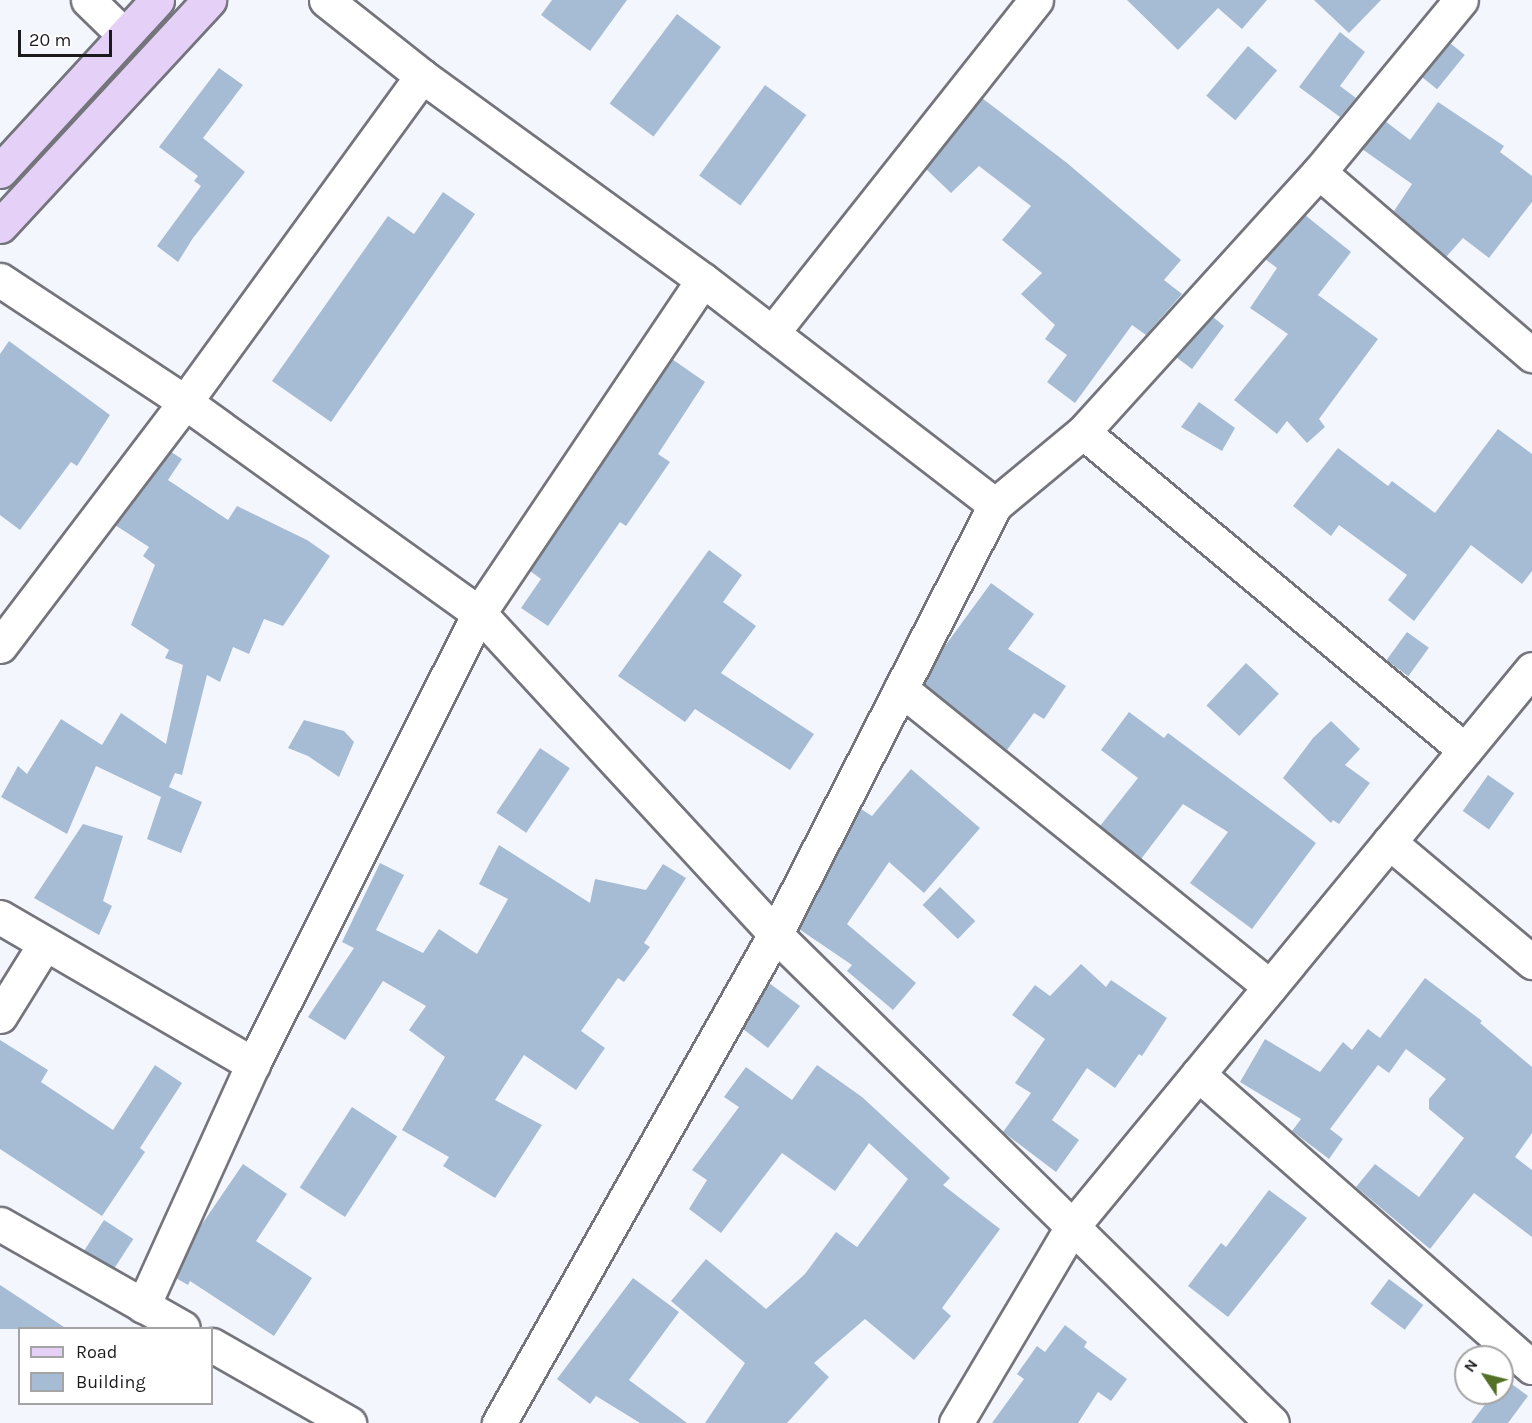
<!DOCTYPE html>
<html>
<head>
<meta charset="utf-8">
<style>
  body { margin:0 }
  #map { position:relative; width:1532px; height:1423px; overflow:hidden; background:#f4f6fe; font-family:Karla,sans-serif }
  div>[style] { position:absolute }
  .building>* { inset:0; background:#a6bcd4; transform-origin:0 0 }
  .roads { filter:drop-shadow(2px 0 #74757c) drop-shadow(-2px 0 #74757c) drop-shadow(0 2px #74757c) drop-shadow(0 -2px #74757c) }
  .minor>* { height:33px; margin:-16.5px; padding:0 16.5px; transform-origin:16.5px; border-radius:16.5px; background:#fff }
  .tertiary>* { height:33px; margin:-16.5px; padding:0 16.5px; transform-origin:16.5px; border-radius:16.5px; background:#fff }
  .primary>* { height:33px; margin:-16.5px; padding:0 16.5px; transform-origin:16.5px; border-radius:16.5px; background:#e5d0f7 }
  span { translate:-50% -50%; white-space:nowrap; text-align:center; line-height:1.15; -webkit-text-stroke:6px #fff; paint-order:stroke }
  .legend { position:absolute; left:18px; top:1327px; width:195px; height:78px; box-sizing:border-box; background:#fff; border:2px solid #a4a4a5; margin:0; padding:8px 10px; list-style:none; font-size:18px; color:#1b1b1e }
  .legend li { display:flex; align-items:center; gap:12px; height:30px }
  .legend b { width:30px; border:2px solid #a4a4a5 }
  .north { position:absolute; left:1454px; top:1345px; width:60px; height:60px; box-sizing:border-box; background:#fff; border:2px solid #a4a4a5; border-radius:50%; rotate:305deg; font-size:16px; font-weight:700; line-height:24px; text-align:center; color:#1b1b1e }
  .north::after { content:''; display:block; margin:auto; width:21px; height:27px; background:#537228; clip-path:polygon(50% 0,100% 100%,50% 72%,0 100%) }
  .scale { position:absolute; left:18px; top:30px; width:94px; height:27px; box-sizing:border-box; border:3px solid #1b1b1e; border-top:0; padding-left:8px; font-size:18px; line-height:21px; white-space:nowrap; color:#1b1b1e; -webkit-text-stroke:4px #fff; paint-order:stroke }
</style>
</head>
<body>
<div id="map">
  <div class="building">
    <div style="clip-path:polygon(552px 0,627px 0,590px 51px,541px 15px)"></div>
    <div style="clip-path:polygon(1127px 0,1267px 0,1242px 29px,1218px 8px,1178px 50px)"></div>
    <div style="clip-path:polygon(1314px 0,1381px 0,1349px 33px)"></div>
    <div style="left:677px;top:14px;width:55px;height:112px;rotate:37deg"></div>
    <div style="clip-path:polygon(1340px 32px,1365px 52px,1340px 86px,1356px 98px,1340px 117px,1299px 87px)"></div>
    <div style="left:1450px;top:43px;width:19px;height:44px;rotate:39deg"></div>
    <div style="left:1248px;top:46px;width:38px;height:65px;rotate:40deg"></div>
    <div style="clip-path:polygon(219px 68px,243px 85px,203px 138px,245px 172px,193px 238px,178px 262px,157px 246px,201px 186px,194px 181px,198px 176px,159px 147px)"></div>
    <div style="left:765px;top:85px;width:51px;height:112px;rotate:36deg"></div>
    <div style="clip-path:polygon(982px 98px,1067px 163px,1181px 260px,1164px 280px,1182px 294px,1146px 335px,1132px 325px,1075px 403px,1047px 382px,1067px 355px,1045px 339px,1055px 325px,1021px 294px,1042px 273px,1002px 240px,1031px 206px,979px 166px,951px 193px,926px 169px)"></div>
    <div style="clip-path:polygon(1438px 102px,1504px 146px,1500px 152px,1532px 176px,1532px 202px,1489px 258px,1463px 238px,1446px 257px,1394px 211px,1412px 184px,1362px 149px,1385px 121px,1410px 140px)"></div>
    <div style="clip-path:polygon(443px 192px,475px 214px,331px 422px,272px 381px,388px 216px,414px 234px)"></div>
    <div style="clip-path:polygon(1305px 215px,1351px 252px,1318px 295px,1378px 339px,1319px 419px,1325px 427px,1307px 443px,1287px 421px,1277px 434px,1234px 400px,1288px 334px,1250px 308px,1277px 268px,1265px 259px)"></div>
    <div style="clip-path:polygon(1213px 317px,1224px 326px,1192px 369px,1176px 357px)"></div>
    <div style="clip-path:polygon(9px 341px,110px 415px,77px 466px,71px 462px,20px 530px,0 515px,0 354px)"></div>
    <div style="clip-path:polygon(672px 359px,705px 382px,658px 454px,670px 462px,626px 526px,620px 522px,548px 626px,521px 608px,541px 579px,530px 571px)"></div>
    <div style="clip-path:polygon(1199px 402px,1235px 428px,1222px 451px,1181px 427px)"></div>
    <div style="clip-path:polygon(1498px 429px,1532px 454px,1532px 571px,1522px 584px,1471px 545px,1414px 621px,1388px 600px,1407px 575px,1339px 525px,1331px 536px,1293px 506px,1338px 448px,1388px 486px,1392px 481px,1435px 513px)"></div>
    <div style="clip-path:polygon(171px 452px,182px 459px,168px 480px,228px 520px,237px 506px,307px 540px,330px 556px,283px 626px,264px 619px,249px 654px,233px 647px,220px 682px,207px 675px,182px 775px,175px 773px,169px 787px,202px 802px,181px 853px,147px 839px,161px 797px,96px 766px,67px 834px,1px 797px,18px 766px,27px 774px,61px 719px,102px 745px,121px 713px,166px 744px,183px 665px,165px 658px,169px 650px,131px 625px,155px 565px,143px 556px,149px 547px,115px 525px)"></div>
    <div style="clip-path:polygon(709px 550px,742px 575px,723px 602px,756px 626px,721px 673px,814px 734px,790px 770px,695px 709px,685px 722px,618px 676px)"></div>
    <div style="clip-path:polygon(991px 583px,1034px 614px,1008px 649px,1066px 686px,1044px 719px,1034px 713px,1007px 750px,924px 684px,942px 650px)"></div>
    <div style="left:1407px;top:632px;width:27px;height:35px;rotate:36deg"></div>
    <div style="left:1246px;top:663px;width:45px;height:58px;rotate:43deg"></div>
    <div style="clip-path:polygon(1129px 712px,1164px 738px,1168px 733px,1316px 843px,1252px 929px,1190px 883px,1228px 832px,1183px 804px,1141px 859px,1100px 826px,1138px 778px,1101px 750px)"></div>
    <div style="clip-path:polygon(304px 720px,344px 731px,354px 742px,339px 777px,308px 756px,288px 748px)"></div>
    <div style="clip-path:polygon(1331px 721px,1360px 749px,1345px 765px,1370px 783px,1339px 824px,1333px 820px,1331px 823px,1283px 778px,1313px 738px)"></div>
    <div style="left:540px;top:748px;width:36px;height:78px;rotate:34deg"></div>
    <div style="clip-path:polygon(911px 769px,980px 828px,924px 893px,889px 862px,847px 924px,916px 983px,893px 1010px,847px 971px,852px 965px,799px 929px,861px 809px,872px 816px)"></div>
    <div style="left:1488px;top:775px;width:32px;height:44px;rotate:35deg"></div>
    <div style="clip-path:polygon(83px 824px,123px 836px,103px 901px,112px 906px,99px 935px,34px 898px)"></div>
    <div style="clip-path:polygon(499px 845px,590px 903px,595px 879px,646px 890px,663px 864px,686px 878px,644px 943px,650px 947px,624px 982px,618px 978px,581px 1031px,605px 1048px,576px 1090px,524px 1055px,495px 1100px,542px 1125px,495px 1198px,443px 1166px,449px 1157px,402px 1130px,445px 1057px,409px 1030px,426px 1006px,383px 981px,345px 1040px,308px 1017px,354px 948px,342px 942px,380px 863px,404px 875px,376px 930px,423px 953px,439px 929px,477px 954px,508px 899px,479px 884px)"></div>
    <div style="left:940px;top:887px;width:49px;height:25px;rotate:44deg"></div>
    <div style="clip-path:polygon(1081px 964px,1106px 987px,1111px 980px,1167px 1018px,1142px 1056px,1139px 1054px,1115px 1088px,1087px 1068px,1052px 1120px,1079px 1140px,1056px 1172px,1003px 1132px,1031px 1093px,1015px 1083px,1045px 1039px,1012px 1015px,1035px 985px,1050px 996px)"></div>
    <div style="clip-path:polygon(1425px 978px,1482px 1021px,1480px 1023px,1532px 1067px,1532px 1133px,1515px 1157px,1532px 1170px,1532px 1237px,1474px 1193px,1430px 1249px,1356px 1187px,1375px 1164px,1419px 1197px,1464px 1138px,1429px 1109px,1429px 1099px,1446px 1079px,1406px 1049px,1389px 1073px,1378px 1065px,1330px 1129px,1343px 1139px,1329px 1159px,1292px 1131px,1301px 1119px,1240px 1082px,1265px 1039px,1320px 1072px,1343px 1042px,1352px 1050px,1368px 1029px,1380px 1038px)"></div>
    <div style="clip-path:polygon(769px 983px,800px 1006px,768px 1048px,743px 1029px)"></div>
    <div style="clip-path:polygon(0 1040px,48px 1070px,41px 1082px,113px 1130px,155px 1065px,182px 1083px,140px 1148px,145px 1152px,102px 1216px,0 1149px)"></div>
    <div style="clip-path:polygon(817px 1065px,862px 1097px,950px 1178px,943px 1185px,1000px 1229px,942px 1308px,951px 1316px,914px 1360px,865px 1319px,814px 1363px,829px 1377px,787px 1423px,705px 1423px,745px 1363px,671px 1301px,706px 1259px,766px 1309px,805px 1274px,836px 1232px,857px 1247px,908px 1179px,869px 1143px,835px 1191px,782px 1153px,721px 1233px,689px 1209px,707px 1180px,692px 1170px,739px 1107px,724px 1097px,746px 1067px,792px 1100px)"></div>
    <div style="left:352px;top:1107px;width:54px;height:96px;rotate:33deg"></div>
    <div style="clip-path:polygon(243px 1164px,287px 1194px,256px 1241px,312px 1278px,274px 1336px,190px 1281px,188px 1285px,176px 1278px,200px 1227px)"></div>
    <div style="clip-path:polygon(1269px 1190px,1307px 1218px,1228px 1317px,1188px 1286px,1221px 1243px,1226px 1247px)"></div>
    <div style="left:104px;top:1220px;width:35px;height:36px;rotate:33deg"></div>
    <div style="clip-path:polygon(633px 1278px,679px 1312px,629px 1380px,687px 1423px,640px 1423px,596px 1396px,590px 1404px,557px 1379px)"></div>
    <div style="left:1389px;top:1279px;width:43px;height:31px;rotate:37deg"></div>
    <div style="clip-path:polygon(0 1285px,67px 1329px,0 1329px)"></div>
    <div style="clip-path:polygon(1065px 1325px,1087px 1342px,1084px 1347px,1127px 1379px,1111px 1401px,1098px 1392px,1078px 1423px,992px 1423px,1024px 1379px,1017px 1374px,1037px 1346px,1045px 1352px)"></div>
    <div style="clip-path:polygon(1505px 1379px,1528px 1396px,1508px 1423px,1471px 1423px,1494px 1393px,1502px 1393px)"></div>
  </div>
  <div class="roads">
    <div class="minor">
      <div style="left:88px;top:0;width:50px;rotate:44.2deg"></div>
      <div style="left:1319px;top:172px;width:281px;rotate:40.7deg"></div>
      <div style="left:0;top:280px;width:222px;rotate:33.4deg"></div>
      <div style="left:185px;top:402px;width:362px;rotate:35.7deg"></div>
      <div style="left:479px;top:613px;width:437px;rotate:47.3deg"></div>
      <div style="left:775px;top:934px;width:697px;rotate:44.54deg"></div>
      <div style="left:772px;top:333px;width:425px;rotate:-51.6deg"></div>
      <div style="left:1083px;top:432px;width:497px;rotate:39.8deg"></div>
      <div style="left:995px;top:505px;width:114px;rotate:-39.7deg"></div>
      <div style="left:1083px;top:432px;width:351px;rotate:-47.8deg"></div>
      <div style="left:1319px;top:172px;width:223px;rotate:-50.5deg"></div>
      <div style="left:0;top:646px;width:306px;rotate:-52.8deg"></div>
      <div style="left:185px;top:402px;width:403px;rotate:-54deg"></div>
      <div style="left:901px;top:689px;width:474px;rotate:38.9deg"></div>
      <div style="left:1389px;top:842px;width:187px;rotate:40deg"></div>
      <div style="left:0;top:917px;width:293px;rotate:30.2deg"></div>
      <div style="left:0;top:1016px;width:84px;rotate:-58.2deg"></div>
      <div style="left:1198px;top:1074px;width:444px;rotate:41.3deg"></div>
      <div style="left:0;top:1224px;width:210px;rotate:29.6deg"></div>
      <div style="left:143px;top:1306px;width:266px;rotate:-65.6deg"></div>
      <div style="left:253px;top:1064px;width:504px;rotate:-63.38deg"></div>
      <div style="left:479px;top:613px;width:401px;rotate:-56.1deg"></div>
      <div style="left:212px;top:1345px;width:158px;rotate:29.7deg"></div>
      <div style="left:956px;top:1423px;width:228px;rotate:-59.4deg"></div>
      <div style="left:1072px;top:1227px;width:723px;rotate:-50.5deg"></div>
    </div>
    <div class="tertiary">
      <div style="left:326px;top:0;width:122px;rotate:38.4deg"></div>
      <div style="left:422px;top:76px;width:347px;rotate:36deg"></div>
      <div style="left:703px;top:280px;width:369px;rotate:37.6deg"></div>
      <div style="left:995px;top:505px;width:482px;rotate:117.1deg"></div>
      <div style="left:775px;top:934px;width:562px;rotate:119.44deg"></div>
    </div>
    <div class="primary">
      <div style="left:0;top:171px;width:232px;rotate:-47.4deg"></div>
      <div style="left:0;top:226px;width:308px;rotate:-47.2deg"></div>
    </div>
  </div>
  <ul class="legend">
  <li><b style="height:8px;background:#e5d0f7"></b>Road</li>
  <li><b style="height:16px;background:#a6bcd4"></b>Building</li>
  </ul>
  <div class="north">N</div>
  <div class="scale">20 m</div>
</div>
</body>
</html>
